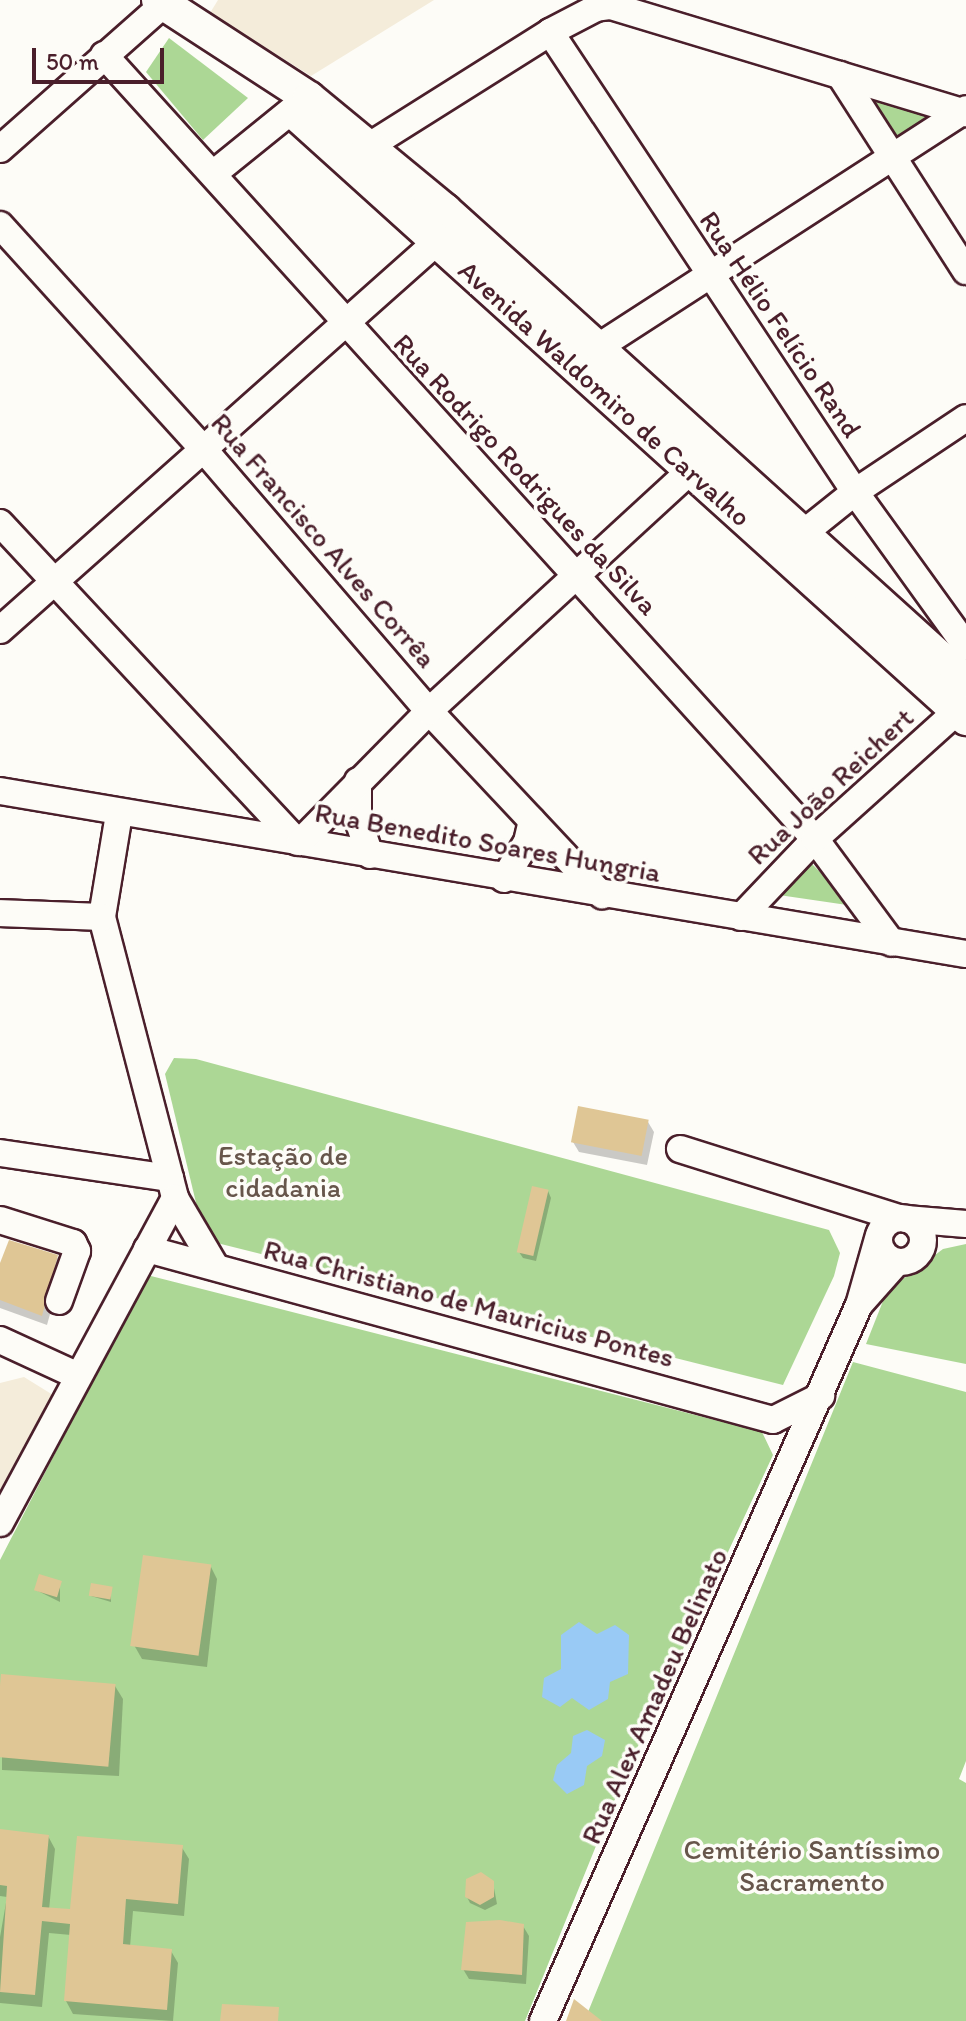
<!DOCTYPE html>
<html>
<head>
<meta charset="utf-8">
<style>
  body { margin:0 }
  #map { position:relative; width:966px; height:2021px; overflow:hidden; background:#fdfcf7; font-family:Itim,sans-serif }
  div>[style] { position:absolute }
  .built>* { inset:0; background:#f4ecda }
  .green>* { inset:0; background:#acd795 }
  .water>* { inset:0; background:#99caf5 }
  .shadow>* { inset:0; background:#0003 }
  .building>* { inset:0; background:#dfc695; transform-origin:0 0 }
  .roads { filter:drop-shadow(2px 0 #4a1f2b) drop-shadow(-2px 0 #4a1f2b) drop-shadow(0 2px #4a1f2b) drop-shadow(0 -2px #4a1f2b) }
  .minor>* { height:26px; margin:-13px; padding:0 13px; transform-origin:13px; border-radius:13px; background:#fdfcf7 }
  .minor>.ring { margin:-13px; padding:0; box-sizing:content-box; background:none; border:26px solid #fdfcf7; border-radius:50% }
  .major>* { height:32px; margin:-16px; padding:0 16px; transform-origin:16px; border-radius:16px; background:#fdfcf7 }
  span { translate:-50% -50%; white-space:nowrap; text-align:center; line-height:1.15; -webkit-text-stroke:7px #fdfcf7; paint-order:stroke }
  .street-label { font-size:28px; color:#4a1f2b }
  .park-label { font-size:28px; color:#67564b }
  .scale { position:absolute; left:32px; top:48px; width:132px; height:36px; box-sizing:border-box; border:4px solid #4a1f2b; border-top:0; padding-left:10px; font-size:24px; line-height:28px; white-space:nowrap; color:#4a1f2b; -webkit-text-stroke:6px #fdfcf7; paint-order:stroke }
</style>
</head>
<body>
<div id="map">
  <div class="built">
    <div style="clip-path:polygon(218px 0,434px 0,311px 76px,210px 13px)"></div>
    <div style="clip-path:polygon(24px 1377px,53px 1395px,0 1499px,0 1383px)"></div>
  </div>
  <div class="green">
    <div style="clip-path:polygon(169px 38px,248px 98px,203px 140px,146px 72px)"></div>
    <div style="clip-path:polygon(849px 80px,954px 112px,893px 153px)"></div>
    <div style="clip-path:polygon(810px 862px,854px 906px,772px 894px)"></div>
    <div style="clip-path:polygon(174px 1058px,196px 1059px,829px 1230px,840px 1253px,834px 1276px,783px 1385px,205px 1240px,165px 1074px)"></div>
    <div style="clip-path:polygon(966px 1244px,966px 1364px,866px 1344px,887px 1291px,943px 1249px)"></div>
    <div style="clip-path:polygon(147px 1275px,762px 1432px,773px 1455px,626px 1772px,525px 2021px,0 2021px,0 1560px)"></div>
    <div style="clip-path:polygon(853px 1362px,966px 1392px,966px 1761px,959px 1779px,966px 1783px,966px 2021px,600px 2021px,588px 2012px)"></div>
  </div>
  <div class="water">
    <div style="clip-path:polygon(579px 1622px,597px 1634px,615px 1625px,629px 1635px,628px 1674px,610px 1682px,608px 1699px,589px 1710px,572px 1698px,560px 1707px,542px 1697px,544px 1678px,561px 1669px,561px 1635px)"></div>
    <div style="clip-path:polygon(587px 1730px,605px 1740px,602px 1756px,587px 1766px,584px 1785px,567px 1794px,553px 1780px,557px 1765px,571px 1753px,573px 1736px)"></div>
  </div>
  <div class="shadow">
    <div style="clip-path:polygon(648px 1122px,654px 1132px,647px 1165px,579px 1152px,573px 1142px)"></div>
    <div style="clip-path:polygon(548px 1191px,551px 1198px,536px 1261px,523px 1258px,519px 1252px)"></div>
    <div style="clip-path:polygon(57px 1257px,63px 1267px,47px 1325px,0 1308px,0 1268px)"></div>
    <div style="clip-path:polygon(210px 1565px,217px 1579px,207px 1667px,142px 1659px,134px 1645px)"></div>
    <div style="clip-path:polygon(60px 1583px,60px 1602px,36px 1590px)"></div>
    <div style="clip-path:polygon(111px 1589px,111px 1602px,91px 1596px)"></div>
    <div style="clip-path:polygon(2px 1676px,115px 1686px,123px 1699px,119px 1776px,2px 1770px)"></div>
    <div style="clip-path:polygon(0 1831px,48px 1836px,55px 1849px,49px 1910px,72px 1912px,181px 1846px,189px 1859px,184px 1916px,133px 1911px,130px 1947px,171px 1951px,178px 1963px,173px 2021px,73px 2014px,66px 2001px,71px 1935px,49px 1933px,42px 2007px,0 2003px,0 1937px,7px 1897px,0 1896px)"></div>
    <div style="clip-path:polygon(493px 1883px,497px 1904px,485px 1910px,470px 1903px,467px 1897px)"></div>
    <div style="clip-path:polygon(523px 1926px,529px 1936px,526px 1984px,469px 1979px,463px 1969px)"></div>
  </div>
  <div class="building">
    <div style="left:578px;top:1106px;width:72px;height:37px;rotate:11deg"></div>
    <div style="left:532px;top:1186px;width:17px;height:68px;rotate:13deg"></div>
    <div style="clip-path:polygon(9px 1240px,58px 1255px,42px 1316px,0 1300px,0 1263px)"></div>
    <div style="left:143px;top:1555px;width:69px;height:92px;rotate:8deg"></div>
    <div style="left:39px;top:1574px;width:24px;height:17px;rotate:17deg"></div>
    <div style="left:91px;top:1583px;width:22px;height:13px;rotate:10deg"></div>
    <div style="left:1px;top:1674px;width:115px;height:83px;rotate:5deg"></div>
    <div style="clip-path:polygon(0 1829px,49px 1835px,42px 1907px,70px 1909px,77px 1836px,183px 1845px,178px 1904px,126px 1899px,123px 1944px,172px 1949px,167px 2010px,64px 2001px,70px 1924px,42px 1921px,35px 1995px,0 1992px,7px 1886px,0 1885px)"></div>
    <div style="clip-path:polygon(481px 1872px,494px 1881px,494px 1897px,480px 1905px,465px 1897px,466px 1879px)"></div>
    <div style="clip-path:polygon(500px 1920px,524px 1924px,522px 1975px,461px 1970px,466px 1922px)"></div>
    <div style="clip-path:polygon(574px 1999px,602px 2021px,566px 2021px)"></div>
    <div style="clip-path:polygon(222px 2004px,279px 2007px,278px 2021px,220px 2021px)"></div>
  </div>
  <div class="roads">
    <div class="minor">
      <div style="left:550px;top:32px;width:552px;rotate:56.45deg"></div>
      <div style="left:855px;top:492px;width:190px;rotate:54.2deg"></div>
      <div style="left:104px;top:55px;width:1058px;rotate:47.8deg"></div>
      <div style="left:815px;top:839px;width:129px;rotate:53.5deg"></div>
      <div style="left:840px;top:75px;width:233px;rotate:57.3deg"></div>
      <div style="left:0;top:149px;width:219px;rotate:-41.5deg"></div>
      <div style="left:355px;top:155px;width:231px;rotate:-32.2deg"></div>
      <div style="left:550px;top:32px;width:52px;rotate:-27.6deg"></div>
      <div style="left:596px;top:8px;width:15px;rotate:-8deg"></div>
      <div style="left:611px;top:6px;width:371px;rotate:16.8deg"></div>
      <div style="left:213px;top:174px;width:102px;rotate:-39deg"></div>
      <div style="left:0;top:225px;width:305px;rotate:47.8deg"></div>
      <div style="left:205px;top:451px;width:343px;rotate:49.3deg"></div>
      <div style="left:429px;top:711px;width:253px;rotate:46.8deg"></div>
      <div style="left:583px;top:357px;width:456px;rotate:-32.9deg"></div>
      <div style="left:0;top:523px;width:436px;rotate:47deg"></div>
      <div style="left:790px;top:544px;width:83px;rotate:-38.7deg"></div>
      <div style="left:855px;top:492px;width:133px;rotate:-33.7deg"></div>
      <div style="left:0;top:630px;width:602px;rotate:-41.63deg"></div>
      <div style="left:358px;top:781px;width:39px;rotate:90deg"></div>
      <div style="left:358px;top:820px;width:37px;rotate:71deg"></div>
      <div style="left:0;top:791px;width:980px;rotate:9.58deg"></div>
      <div style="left:119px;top:814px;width:104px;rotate:99.4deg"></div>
      <div style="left:102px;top:917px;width:290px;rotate:75.4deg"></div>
      <div style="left:175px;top:1198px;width:79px;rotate:59.5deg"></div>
      <div style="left:300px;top:842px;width:184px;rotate:-45.4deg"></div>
      <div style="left:429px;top:711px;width:375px;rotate:-42.6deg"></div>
      <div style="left:504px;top:879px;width:44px;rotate:-58.1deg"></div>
      <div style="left:527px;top:842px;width:22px;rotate:-77deg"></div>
      <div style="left:0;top:913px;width:102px;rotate:2.2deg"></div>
      <div style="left:741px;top:917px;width:108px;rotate:-46.5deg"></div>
      <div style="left:815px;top:839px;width:203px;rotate:-42deg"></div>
      <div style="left:680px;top:1149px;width:230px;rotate:17.5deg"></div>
      <div style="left:0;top:1153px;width:172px;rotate:8.4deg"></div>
      <div class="ring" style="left:879px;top:1218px;width:18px;height:18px"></div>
      <div style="left:906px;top:1219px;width:60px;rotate:4.8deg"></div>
      <div style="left:0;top:1220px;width:77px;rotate:17.5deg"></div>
      <div style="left:73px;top:1243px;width:9px;rotate:63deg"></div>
      <div style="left:77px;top:1251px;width:53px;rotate:109.8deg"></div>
      <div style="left:879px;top:1235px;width:73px;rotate:105.9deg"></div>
      <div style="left:859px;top:1305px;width:57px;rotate:-48.5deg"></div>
      <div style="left:147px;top:1249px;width:649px;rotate:15.28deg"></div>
      <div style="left:773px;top:1420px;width:54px;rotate:-26.6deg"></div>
      <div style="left:0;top:1340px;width:84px;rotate:24.7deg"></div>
      <div style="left:0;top:1523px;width:369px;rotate:-61.7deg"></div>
      <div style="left:543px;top:2021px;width:783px;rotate:-66.19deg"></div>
    </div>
    <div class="major">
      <div style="left:158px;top:0;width:180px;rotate:33deg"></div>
      <div style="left:309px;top:98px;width:176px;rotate:39.5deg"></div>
      <div style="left:445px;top:210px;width:702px;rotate:42.11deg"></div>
      <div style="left:296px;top:114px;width:903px;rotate:42.08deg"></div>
    </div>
  </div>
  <div class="street-label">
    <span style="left:781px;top:324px;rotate:56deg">Rua Hélio Felício Rand</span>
    <span style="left:605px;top:393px;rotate:42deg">Avenida Waldomiro de Carvalho</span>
    <span style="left:526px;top:474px;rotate:47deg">Rua Rodrigo Rodrigues da Silva</span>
    <span style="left:324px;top:540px;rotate:49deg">Rua Francisco Alves Corrêa</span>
    <span style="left:830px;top:786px;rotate:-43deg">Rua João Reichert</span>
    <span style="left:488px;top:842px;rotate:10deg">Rua Benedito Soares Hungria</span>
    <span style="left:469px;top:1303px;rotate:15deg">Rua Christiano de Mauricius Pontes</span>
    <span style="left:654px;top:1696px;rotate:-66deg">Rua Alex Amadeu Belinato</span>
  </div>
  <div class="park-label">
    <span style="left:283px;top:1171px">Estação de<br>cidadania</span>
    <span style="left:812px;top:1865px">Cemitério Santíssimo<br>Sacramento</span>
  </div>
  <div class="scale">50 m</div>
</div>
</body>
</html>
